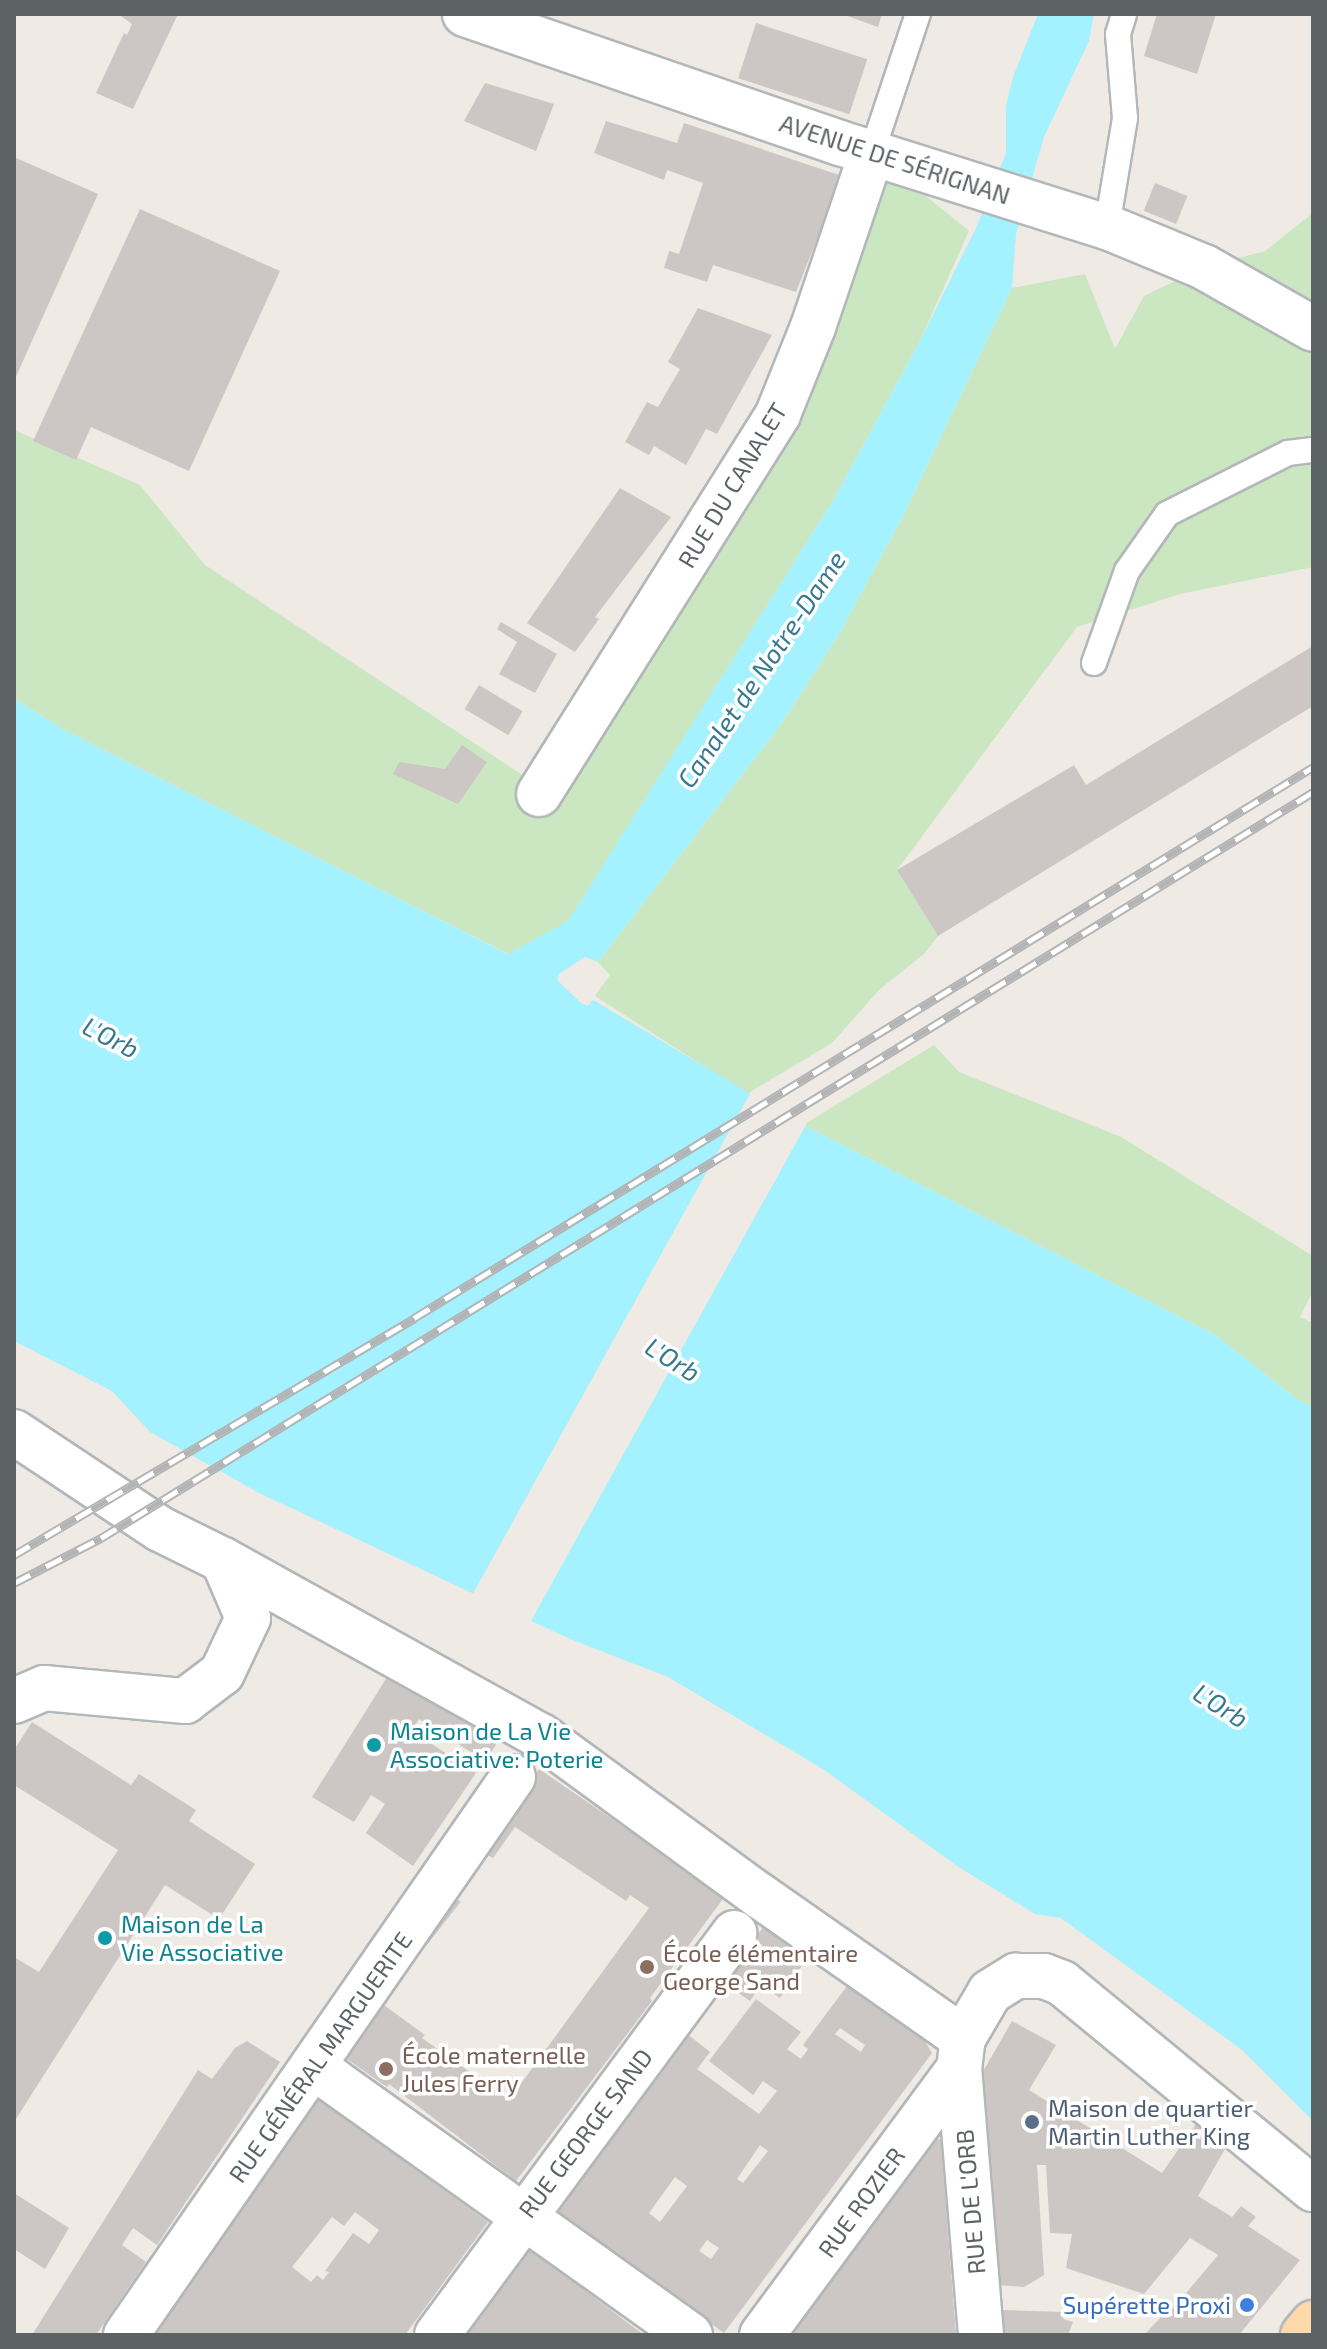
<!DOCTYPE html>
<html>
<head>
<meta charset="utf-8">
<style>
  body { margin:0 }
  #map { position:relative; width:1327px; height:2349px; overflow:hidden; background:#efeae4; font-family:"Exo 2",sans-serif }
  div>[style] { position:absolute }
  .green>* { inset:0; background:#cbe7c1 }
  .water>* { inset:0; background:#a4f1ff }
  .pier>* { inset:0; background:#efeae4; transform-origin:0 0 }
  .building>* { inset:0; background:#ccc7c4; transform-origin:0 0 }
  .roads { filter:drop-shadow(2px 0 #b2b7b9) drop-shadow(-2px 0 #b2b7b9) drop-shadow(0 2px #b2b7b9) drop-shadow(0 -2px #b2b7b9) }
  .lane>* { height:24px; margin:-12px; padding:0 12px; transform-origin:12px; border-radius:12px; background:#fff }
  .street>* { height:44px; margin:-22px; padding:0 22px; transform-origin:22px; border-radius:22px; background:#fff }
  .secondary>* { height:44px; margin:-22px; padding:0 22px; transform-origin:22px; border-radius:22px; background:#fff }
  .primary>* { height:44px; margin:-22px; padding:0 22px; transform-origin:22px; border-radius:22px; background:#ffd9a9 }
  .rail>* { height:9px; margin-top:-4.5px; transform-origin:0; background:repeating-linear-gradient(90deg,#fff 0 18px,#b3b4b5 0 36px); box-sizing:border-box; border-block:2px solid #b3b4b5 }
  .dots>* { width:22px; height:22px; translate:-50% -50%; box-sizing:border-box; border:4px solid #fff; border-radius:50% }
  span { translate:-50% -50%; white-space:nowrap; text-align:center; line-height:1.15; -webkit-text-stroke:7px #fff; paint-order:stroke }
  .street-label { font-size:24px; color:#5c6365 }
  .culture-label { font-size:24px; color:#0d838f }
  .left { translate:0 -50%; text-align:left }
  .education-label { font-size:24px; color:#785e54 }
  .service-label { font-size:24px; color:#4e5e75 }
  .shop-label { font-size:24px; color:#366cbe }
  .right { translate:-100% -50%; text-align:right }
  .water-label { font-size:26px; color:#357a8e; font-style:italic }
  .frame { position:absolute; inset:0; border:16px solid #5c6365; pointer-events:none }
</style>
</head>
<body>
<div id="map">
  <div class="green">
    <div style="clip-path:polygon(872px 152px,969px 231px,919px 343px,834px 499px,569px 921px,509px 954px,68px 732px,14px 699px,14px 430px,140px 485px,205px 565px,542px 788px,778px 414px)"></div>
    <div style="clip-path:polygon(1313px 213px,1313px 567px,1180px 594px,1077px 627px,897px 870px,938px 936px,924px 954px,880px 989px,832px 1043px,747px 1094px,595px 996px,610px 975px,598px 962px,779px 727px,838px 636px,902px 518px,1012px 288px,1085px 274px,1115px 349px,1144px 296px,1204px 267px,1265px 251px)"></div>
    <div style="clip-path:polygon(934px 1045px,959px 1072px,1121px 1137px,1313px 1256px,1313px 1291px,1300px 1317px,1313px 1323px,1313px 1407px,1298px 1400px,1215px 1335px,803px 1125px)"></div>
  </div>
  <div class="water">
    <div style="clip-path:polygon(1038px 14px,1094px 14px,1089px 41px,1044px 137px,1016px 234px,1012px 288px,902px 518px,838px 636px,779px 727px,598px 962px,585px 957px,559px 974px,557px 980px,581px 1003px,588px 1006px,593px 1000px,803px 1125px,1215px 1335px,1298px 1400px,1313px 1407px,1313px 2121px,1242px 2050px,1061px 1918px,1035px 1914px,957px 1866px,823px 1769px,668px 1677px,570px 1639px,259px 1493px,150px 1432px,112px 1391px,14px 1341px,14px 699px,68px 732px,508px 954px,568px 921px,834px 499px,919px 343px,976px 228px,1006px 153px,1006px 106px,1013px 77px)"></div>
  </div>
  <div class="pier">
    <div style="left:751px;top:1092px;width:64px;height:680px;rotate:29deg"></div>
  </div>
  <div class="building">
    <div style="clip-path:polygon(118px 14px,178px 14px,133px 109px,96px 93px,124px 33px,127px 35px,132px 24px)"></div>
    <div style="clip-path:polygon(842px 14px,882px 14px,878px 27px)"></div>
    <div style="clip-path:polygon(1157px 14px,1216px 14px,1197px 74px,1144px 56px)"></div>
    <div style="left:756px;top:23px;width:117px;height:58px;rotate:18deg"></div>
    <div style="clip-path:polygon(485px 83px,554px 104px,536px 151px,464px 121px)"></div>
    <div style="clip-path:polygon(606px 121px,677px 143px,684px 123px,842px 176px,796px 292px,713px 265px,707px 282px,664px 268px,669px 251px,679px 254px,703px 183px,667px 170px,664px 180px,594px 153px)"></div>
    <div style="clip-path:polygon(14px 157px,98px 194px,14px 381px)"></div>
    <div style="left:1155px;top:183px;width:35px;height:30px;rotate:22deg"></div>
    <div style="clip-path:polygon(140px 209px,280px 271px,189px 471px,91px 427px,76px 460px,33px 441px)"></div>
    <div style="clip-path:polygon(698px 308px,772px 335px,717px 434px,706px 429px,686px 465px,654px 446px,649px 455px,625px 442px,647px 402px,658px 407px,680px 369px,668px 362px)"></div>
    <div style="clip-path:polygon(620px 488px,671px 517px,595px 617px,599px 619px,575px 652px,527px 623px)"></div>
    <div style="clip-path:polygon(501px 622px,557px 654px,535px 693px,499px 674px,517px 642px,497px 629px)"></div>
    <div style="clip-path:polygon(1313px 646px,1313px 706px,938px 936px,897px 870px,1074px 765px,1086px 785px)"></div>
    <div style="left:479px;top:685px;width:51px;height:28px;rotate:31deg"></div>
    <div style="clip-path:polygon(462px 745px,487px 762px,458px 804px,393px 774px,399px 762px,445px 769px)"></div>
    <div style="clip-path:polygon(389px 1674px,498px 1742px,485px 1761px,419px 1719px,412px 1731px,476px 1773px,413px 1866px,366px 1833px,385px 1804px,371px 1795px,354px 1822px,312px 1797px)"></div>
    <div style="clip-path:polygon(32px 1722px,131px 1785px,139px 1774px,196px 1810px,189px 1821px,255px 1864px,219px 1919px,165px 1885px,14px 2122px,14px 1957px,39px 1972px,118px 1850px,14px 1785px,14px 1750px)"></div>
    <div style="clip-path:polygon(539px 1769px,725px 1896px,650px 1998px,652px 2001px,516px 2181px,389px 2084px,387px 2087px,344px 2057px,381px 2003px,425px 2035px,422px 2038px,509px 2100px,649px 1908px,630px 1895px,626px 1901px,515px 1827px,493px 1858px,482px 1852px)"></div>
    <div style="left:452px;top:1895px;width:11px;height:55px;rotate:38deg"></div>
    <div style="clip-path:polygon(767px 1922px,812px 1951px,780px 1998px,761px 1985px,750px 2001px,723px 1982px)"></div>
    <div style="clip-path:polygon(evenodd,853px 1978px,916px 2026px,932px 2053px,724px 2333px,555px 2211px,686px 2033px,710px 2052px,697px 2069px,759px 2114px,777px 2091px,763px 2081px,753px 2095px,709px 2061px,756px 1999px,801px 2032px,787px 2049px,801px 2059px,808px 2049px,803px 2045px,853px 1978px,840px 2028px,865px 2045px,861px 2052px,835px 2034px,840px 2028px,853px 1978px,760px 2145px,768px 2151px,743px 2183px,737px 2179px,760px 2145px,853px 1978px,675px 2177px,687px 2186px,660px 2222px,649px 2213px,675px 2177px,853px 1978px,707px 2240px,719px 2248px,711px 2259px,699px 2251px,707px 2240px)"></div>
    <div style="clip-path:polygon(1012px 2021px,1056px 2045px,1029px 2090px,1162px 2173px,1203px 2114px,1232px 2137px,1198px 2196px,1232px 2217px,1241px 2206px,1256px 2217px,1248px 2226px,1300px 2260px,1239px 2335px,1144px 2335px,1163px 2315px,1166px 2317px,1218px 2255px,1190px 2238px,1144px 2294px,1066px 2268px,1072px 2234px,1050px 2233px,1046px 2165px,1037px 2165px,1044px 2275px,1024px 2287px,996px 2285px,981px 2075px)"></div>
    <div style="clip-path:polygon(247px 2041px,280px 2062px,157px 2245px,133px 2228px,122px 2245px,146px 2262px,96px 2335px,32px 2335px,198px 2070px,212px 2079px,235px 2048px)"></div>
    <div style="clip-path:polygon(evenodd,315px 2096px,488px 2222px,405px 2335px,153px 2335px,315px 2096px,355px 2212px,379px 2230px,369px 2244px,353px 2233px,325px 2271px,329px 2272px,323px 2280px,317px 2275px,311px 2282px,292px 2267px,332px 2217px,344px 2226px,355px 2212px)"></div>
    <div style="clip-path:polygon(941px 2139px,956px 2335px,783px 2335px,927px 2142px)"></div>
    <div style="clip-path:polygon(14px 2193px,69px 2228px,45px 2269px,14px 2249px)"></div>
    <div style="clip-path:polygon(527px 2249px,575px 2283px,644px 2335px,465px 2335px)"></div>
    <div style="clip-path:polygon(998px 2310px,1064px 2312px,1063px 2319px,1073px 2322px,1068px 2335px,1000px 2335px)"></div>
  </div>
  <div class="roads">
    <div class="lane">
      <div style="left:872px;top:152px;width:145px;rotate:-71.6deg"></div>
      <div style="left:1107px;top:227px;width:110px;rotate:-80.6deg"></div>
      <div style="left:1125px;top:118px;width:84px;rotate:-94.8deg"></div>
      <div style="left:1118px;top:34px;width:21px;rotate:-73deg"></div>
      <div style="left:1094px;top:663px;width:98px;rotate:-70.3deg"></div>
      <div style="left:1127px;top:571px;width:70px;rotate:-54.9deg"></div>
      <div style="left:1167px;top:514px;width:136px;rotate:-26.8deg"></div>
      <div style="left:1288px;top:453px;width:25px;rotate:-7deg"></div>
    </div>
    <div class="street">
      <div style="left:539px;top:794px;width:449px;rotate:-57.8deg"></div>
      <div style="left:778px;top:414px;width:94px;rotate:-68.1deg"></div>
      <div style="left:813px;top:327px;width:185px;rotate:-71.4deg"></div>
      <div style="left:14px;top:1432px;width:175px;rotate:33.6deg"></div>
      <div style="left:160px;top:1529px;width:70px;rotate:26.2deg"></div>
      <div style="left:223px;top:1560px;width:363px;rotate:29deg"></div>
      <div style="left:541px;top:1736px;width:271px;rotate:36.2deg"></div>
      <div style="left:760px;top:1896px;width:248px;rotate:35deg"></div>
      <div style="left:14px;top:1701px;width:33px;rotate:-23deg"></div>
      <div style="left:44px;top:1688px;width:142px;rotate:5.3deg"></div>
      <div style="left:185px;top:1701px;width:46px;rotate:-37.1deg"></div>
      <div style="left:222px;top:1673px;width:61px;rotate:-64.7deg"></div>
      <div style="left:248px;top:1618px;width:63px;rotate:-113.3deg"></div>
      <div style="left:314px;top:2067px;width:462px;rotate:35.5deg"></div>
      <div style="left:126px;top:2335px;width:679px;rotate:-55.26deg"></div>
      <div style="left:437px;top:2335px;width:500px;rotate:-53.5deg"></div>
      <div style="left:762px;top:2335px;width:331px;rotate:-53.5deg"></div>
      <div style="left:981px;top:2335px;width:267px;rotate:-94.7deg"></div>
      <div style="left:959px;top:2069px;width:31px;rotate:-83deg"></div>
      <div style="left:963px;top:2038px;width:53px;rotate:-59.6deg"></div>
      <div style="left:990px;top:1992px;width:31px;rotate:-32deg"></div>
      <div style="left:1016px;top:1976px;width:28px"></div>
      <div style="left:1044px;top:1976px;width:19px;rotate:21deg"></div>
      <div style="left:1062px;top:1983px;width:325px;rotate:39.4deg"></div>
    </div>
    <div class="secondary">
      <div style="left:465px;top:14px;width:397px;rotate:19deg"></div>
      <div style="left:840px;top:143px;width:280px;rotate:17.5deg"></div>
      <div style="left:1107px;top:227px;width:105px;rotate:22.4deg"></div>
      <div style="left:1204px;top:267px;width:125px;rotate:29.6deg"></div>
    </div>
    <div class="primary">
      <div style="left:1303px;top:2335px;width:16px;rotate:-50deg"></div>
    </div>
  </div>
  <div class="rail">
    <div style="left:14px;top:1555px;width:465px;rotate:-30.6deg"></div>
    <div style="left:414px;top:1318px;width:1054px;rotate:-31.5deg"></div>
    <div style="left:14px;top:1583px;width:98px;rotate:-27.3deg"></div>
    <div style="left:101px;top:1538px;width:1423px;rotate:-31.61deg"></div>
  </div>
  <div class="dots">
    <div style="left:374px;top:1745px;background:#0f9aa8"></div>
    <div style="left:105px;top:1938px;background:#0f9aa8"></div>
    <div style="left:647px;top:1967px;background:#8d6e63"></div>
    <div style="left:386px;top:2069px;background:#8d6e63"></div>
    <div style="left:1032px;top:2122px;background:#5c6f8a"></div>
    <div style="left:1247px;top:2305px;background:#3f7fe0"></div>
  </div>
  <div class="street-label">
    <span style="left:895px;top:159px;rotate:18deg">AVENUE DE SÉRIGNAN</span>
    <span style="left:732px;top:485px;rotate:-59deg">RUE DU CANALET</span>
    <span style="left:320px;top:2057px;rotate:-55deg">RUE GÉNÉRAL MARGUERITE</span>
    <span style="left:585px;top:2133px;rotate:-53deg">RUE GEORGE SAND</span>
    <span style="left:861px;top:2202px;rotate:-54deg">RUE ROZIER</span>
    <span style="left:970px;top:2202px;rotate:-95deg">RUE DE L'ORB</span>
  </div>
  <div class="culture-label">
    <span class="left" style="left:390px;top:1745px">Maison de La Vie<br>Associative: Poterie</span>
    <span class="left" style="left:121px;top:1938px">Maison de La<br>Vie Associative</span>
  </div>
  <div class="education-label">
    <span class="left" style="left:663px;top:1967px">École élémentaire<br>George Sand</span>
    <span class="left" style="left:402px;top:2069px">École maternelle<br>Jules Ferry</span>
  </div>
  <div class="service-label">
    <span class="left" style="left:1048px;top:2122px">Maison de quartier<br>Martin Luther King</span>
  </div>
  <div class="shop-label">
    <span class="right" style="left:1231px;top:2305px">Supérette Proxi</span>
  </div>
  <div class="water-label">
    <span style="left:761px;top:669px;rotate:-56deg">Canalet de Notre-Dame</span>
    <span style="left:111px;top:1037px;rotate:27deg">L'Orb</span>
    <span style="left:673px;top:1359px;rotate:32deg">L'Orb</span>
    <span style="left:1221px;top:1705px;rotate:32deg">L'Orb</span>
  </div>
  <div class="frame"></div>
</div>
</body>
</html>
